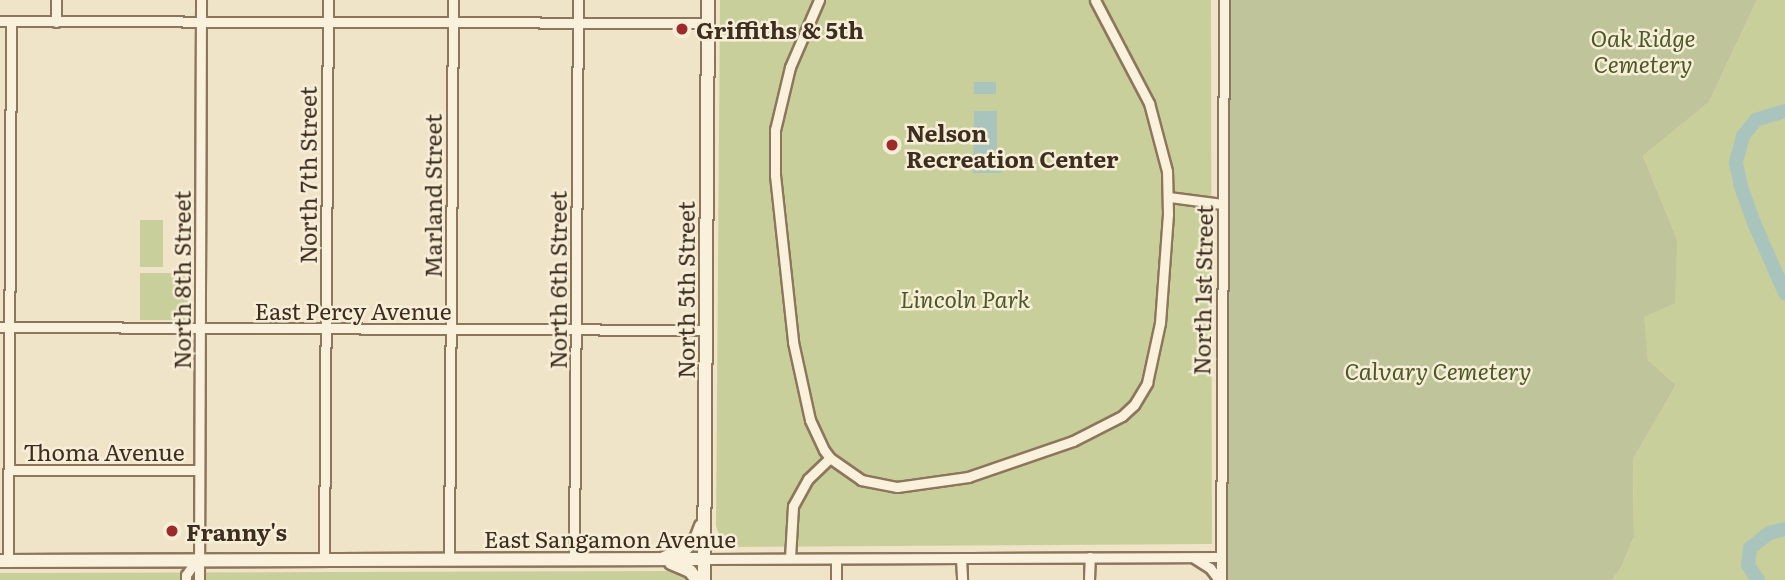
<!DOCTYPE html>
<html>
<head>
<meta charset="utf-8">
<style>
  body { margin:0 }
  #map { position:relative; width:1785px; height:580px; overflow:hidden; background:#f0e4c8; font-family:Literata,serif }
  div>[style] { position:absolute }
  .green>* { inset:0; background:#c9cf9b; transform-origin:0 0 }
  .cemetery>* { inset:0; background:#bfc49a }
  .water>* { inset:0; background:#a9c4bc; transform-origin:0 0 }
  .river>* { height:14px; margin:-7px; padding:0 7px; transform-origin:7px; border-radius:7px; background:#a9c4bc }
  .roads { filter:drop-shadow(2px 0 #8d765c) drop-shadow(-2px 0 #8d765c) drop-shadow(0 2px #8d765c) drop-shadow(0 -2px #8d765c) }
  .minor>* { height:9px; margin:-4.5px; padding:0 4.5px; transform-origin:4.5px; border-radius:4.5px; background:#faf1dc }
  .secondary>* { height:12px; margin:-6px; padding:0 6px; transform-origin:6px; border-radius:6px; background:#faf1dc }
  .dots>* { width:19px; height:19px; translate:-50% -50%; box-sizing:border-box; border:4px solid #f7eed8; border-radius:50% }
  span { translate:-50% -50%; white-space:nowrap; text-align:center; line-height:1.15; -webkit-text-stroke:5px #f7eed8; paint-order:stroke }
  .poi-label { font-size:23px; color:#3d2e20; font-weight:700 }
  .left { translate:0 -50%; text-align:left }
  .park-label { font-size:23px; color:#4d5a26; font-style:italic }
  .street-label { font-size:23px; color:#3d2e20 }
</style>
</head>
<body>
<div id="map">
  <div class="green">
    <div style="clip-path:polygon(720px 0,1211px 0,1212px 544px,732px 547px,720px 537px,716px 526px)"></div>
    <div style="clip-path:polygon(1757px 0,1785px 0,1785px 580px,1612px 580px,1621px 568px,1634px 537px,1633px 459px,1676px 385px,1648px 360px,1643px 317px,1677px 239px,1643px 156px,1709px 102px)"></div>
    <div style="left:140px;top:220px;width:23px;height:47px"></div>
    <div style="left:140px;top:273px;width:48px;height:47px"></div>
    <div style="clip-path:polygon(675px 571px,681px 571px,692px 580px,0 580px,0 573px)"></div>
  </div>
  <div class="cemetery">
    <div style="clip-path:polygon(1230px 0,1757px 0,1709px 102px,1643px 156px,1677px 239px,1675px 303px,1644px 317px,1648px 360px,1676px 385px,1633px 459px,1634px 537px,1621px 568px,1612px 580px,1227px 580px)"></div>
  </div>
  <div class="water">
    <div style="left:974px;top:82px;width:22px;height:12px"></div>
    <div style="clip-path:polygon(974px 111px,997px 111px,997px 149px,1002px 150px,1002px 173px,973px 173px)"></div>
  </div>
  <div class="river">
    <div style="left:1785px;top:111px;width:30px;rotate:163deg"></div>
    <div style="left:1756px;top:120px;width:21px;rotate:129deg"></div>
    <div style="left:1743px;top:136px;width:28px;rotate:105deg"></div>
    <div style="left:1736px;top:163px;width:25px;rotate:78deg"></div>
    <div style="left:1741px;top:187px;width:38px;rotate:70deg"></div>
    <div style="left:1754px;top:223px;width:77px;rotate:66.1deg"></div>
    <div style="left:1758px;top:580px;width:18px;rotate:-124deg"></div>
    <div style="left:1748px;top:565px;width:17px;rotate:-83deg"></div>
    <div style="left:1750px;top:548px;width:24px;rotate:-38deg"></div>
    <div style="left:1769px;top:533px;width:16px;rotate:-14deg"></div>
  </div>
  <div class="roads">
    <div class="minor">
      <div style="left:819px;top:0;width:73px;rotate:113.4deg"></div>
      <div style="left:790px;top:67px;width:65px;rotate:103.4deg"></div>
      <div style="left:775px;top:130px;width:45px;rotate:90deg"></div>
      <div style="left:775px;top:175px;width:168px;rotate:83.8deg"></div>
      <div style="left:793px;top:342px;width:80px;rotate:77.7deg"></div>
      <div style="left:810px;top:420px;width:33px;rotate:65deg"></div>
      <div style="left:824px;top:450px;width:10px;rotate:53deg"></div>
      <div style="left:830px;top:458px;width:38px;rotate:35deg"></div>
      <div style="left:861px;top:480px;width:37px;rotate:11deg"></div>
      <div style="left:897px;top:487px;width:72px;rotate:-8deg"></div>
      <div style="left:968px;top:477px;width:111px;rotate:-18.9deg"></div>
      <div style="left:1073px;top:441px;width:55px;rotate:-27deg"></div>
      <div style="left:1122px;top:416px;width:16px;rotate:-43deg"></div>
      <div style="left:1134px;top:405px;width:26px;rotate:-59deg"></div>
      <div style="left:1147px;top:383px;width:61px;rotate:-77.8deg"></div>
      <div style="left:1160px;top:323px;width:109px;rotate:-85.8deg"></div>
      <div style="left:1168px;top:214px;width:43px;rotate:-91.3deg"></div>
      <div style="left:1167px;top:171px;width:70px;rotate:-104.8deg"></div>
      <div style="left:1149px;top:103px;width:116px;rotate:-117.7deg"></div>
      <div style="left:0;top:21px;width:708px;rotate:0.16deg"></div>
      <div style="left:56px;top:22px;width:22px;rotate:-90deg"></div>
      <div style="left:1169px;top:197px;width:53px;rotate:7.5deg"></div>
      <div style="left:0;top:327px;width:706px;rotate:0.24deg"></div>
      <div style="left:10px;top:470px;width:189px"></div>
      <div style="left:790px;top:558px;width:52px;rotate:-86.7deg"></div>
      <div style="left:793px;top:506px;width:31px;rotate:-61deg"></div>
      <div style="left:808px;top:479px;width:30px;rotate:-44deg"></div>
      <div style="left:961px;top:558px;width:22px;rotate:87deg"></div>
      <div style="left:1194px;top:558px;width:19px;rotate:32deg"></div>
      <div style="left:1210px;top:568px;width:15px;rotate:53deg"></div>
      <div style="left:324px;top:559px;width:559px;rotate:-89.59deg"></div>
      <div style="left:449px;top:559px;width:559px;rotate:-89.59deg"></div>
      <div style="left:704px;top:559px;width:517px;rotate:-0.22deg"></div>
      <div style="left:836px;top:559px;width:21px;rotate:90deg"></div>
      <div style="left:574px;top:560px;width:560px;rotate:-89.59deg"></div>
      <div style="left:8px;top:561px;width:539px;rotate:-89.68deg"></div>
      <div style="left:186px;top:580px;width:5px;rotate:-90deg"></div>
      <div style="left:186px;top:575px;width:19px;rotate:-55deg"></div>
      <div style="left:199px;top:580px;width:580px;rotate:-89.8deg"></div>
      <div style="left:1089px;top:580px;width:23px;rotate:-88deg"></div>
      <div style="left:1221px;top:580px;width:580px;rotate:-89.7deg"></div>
    </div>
    <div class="secondary">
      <div style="left:664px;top:558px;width:24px;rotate:-24deg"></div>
      <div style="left:686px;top:548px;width:13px;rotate:-42deg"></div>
      <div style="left:696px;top:539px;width:14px;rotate:-69deg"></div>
      <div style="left:0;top:561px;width:704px;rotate:-0.16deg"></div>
      <div style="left:671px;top:563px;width:21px;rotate:23deg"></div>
      <div style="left:690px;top:571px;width:11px;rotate:52deg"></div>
      <div style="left:704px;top:580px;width:580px;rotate:-89.6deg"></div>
    </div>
  </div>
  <div class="dots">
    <div style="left:682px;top:29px;background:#9e2a2b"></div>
    <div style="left:892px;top:145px;background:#9e2a2b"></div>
    <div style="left:172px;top:531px;background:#9e2a2b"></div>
  </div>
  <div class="poi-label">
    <span class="left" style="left:696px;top:29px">Griffiths &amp; 5th</span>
    <span class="left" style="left:906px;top:145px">Nelson<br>Recreation Center</span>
    <span class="left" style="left:186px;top:531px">Franny's</span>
  </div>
  <div class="park-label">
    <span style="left:1643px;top:50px">Oak Ridge<br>Cemetery</span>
    <span style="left:965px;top:298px">Lincoln Park</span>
    <span style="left:1438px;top:370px">Calvary Cemetery</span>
  </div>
  <div class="street-label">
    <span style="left:307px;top:175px;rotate:-90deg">North 7th Street</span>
    <span style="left:432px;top:196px;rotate:-90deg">Marland Street</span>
    <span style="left:181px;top:280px;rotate:-90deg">North 8th Street</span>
    <span style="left:557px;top:280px;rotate:-90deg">North 6th Street</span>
    <span style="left:685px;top:290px;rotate:-90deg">North 5th Street</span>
    <span style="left:1202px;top:290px;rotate:-89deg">North 1st Street</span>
    <span style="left:353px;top:310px">East Percy Avenue</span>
    <span style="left:104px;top:451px">Thoma Avenue</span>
    <span style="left:610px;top:538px">East Sangamon Avenue</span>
  </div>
</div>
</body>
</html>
